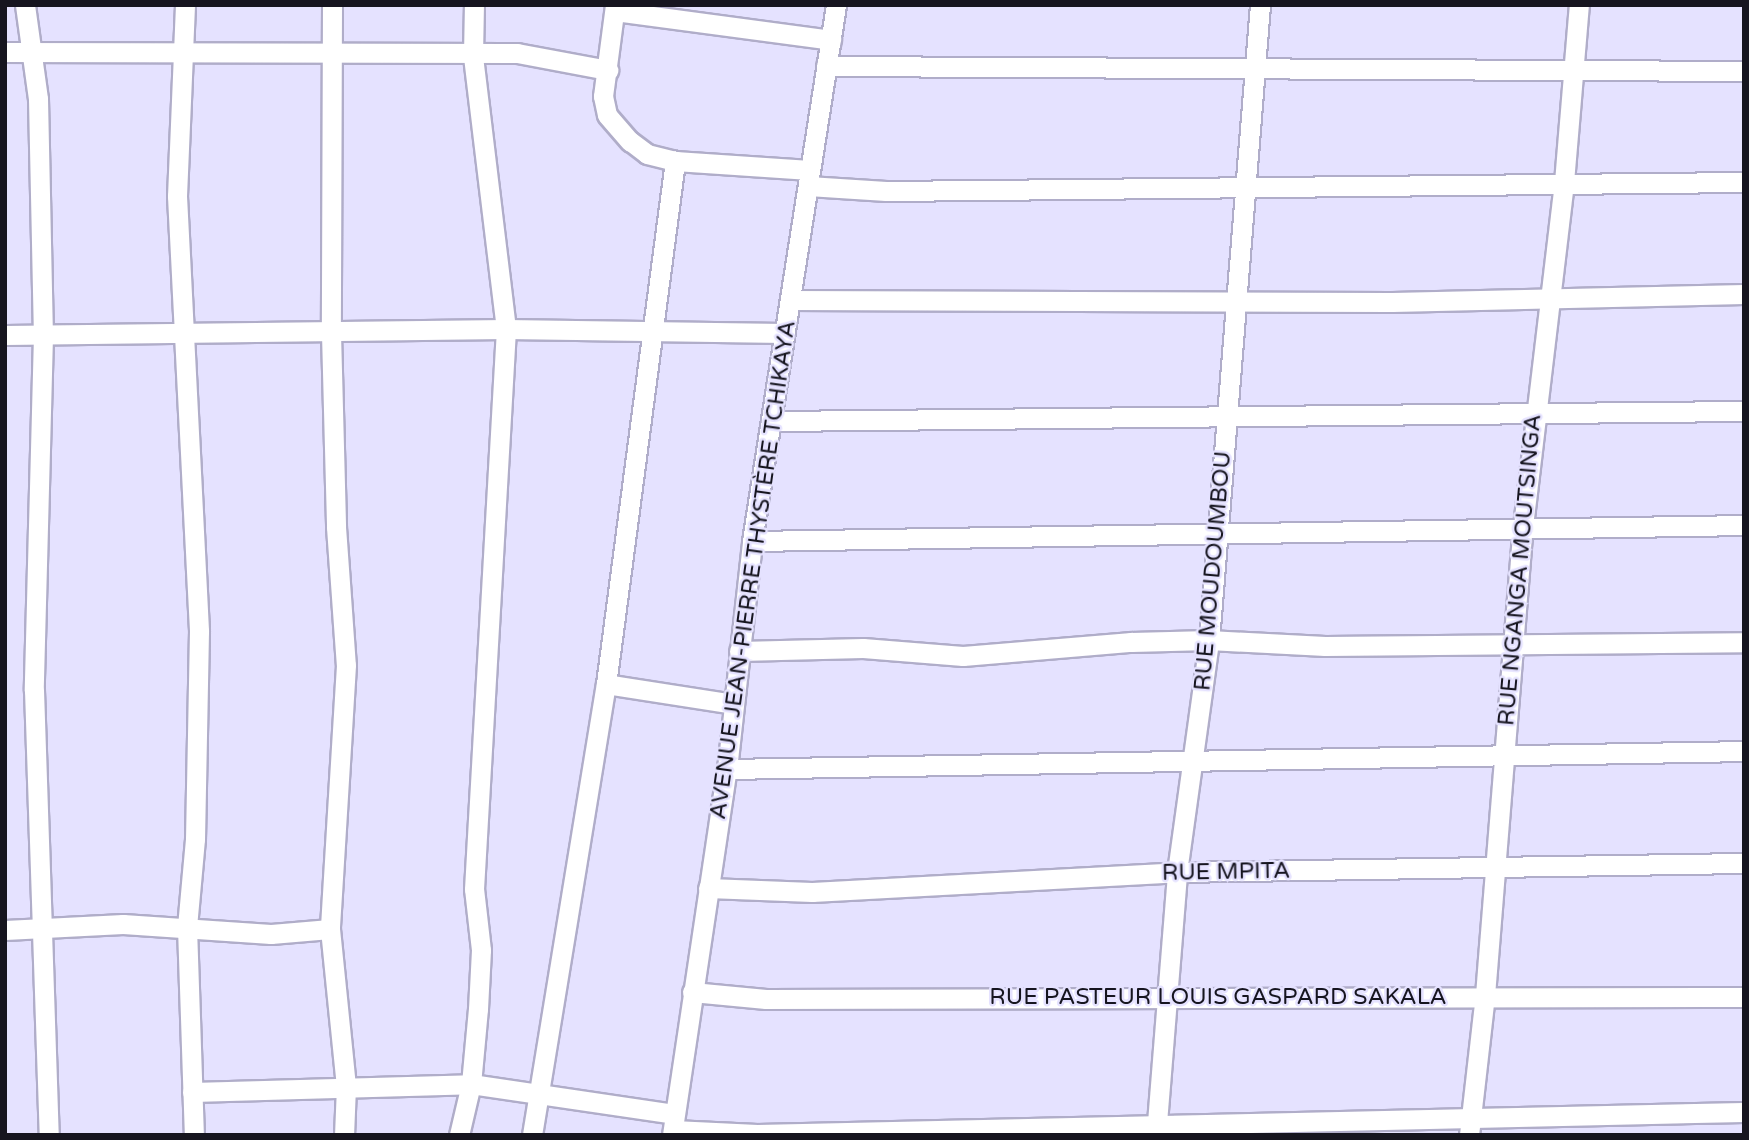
<!DOCTYPE html>
<html>
<head>
<meta charset="utf-8">
<style>
  body { margin:0 }
  #map { position:relative; width:1749px; height:1140px; overflow:hidden; background:#e5e2ff; font-family:"Varela Round",sans-serif }
  div>[style] { position:absolute }
  .roads { filter:drop-shadow(2px 0 #b0adc9) drop-shadow(-2px 0 #b0adc9) drop-shadow(0 2px #b0adc9) drop-shadow(0 -2px #b0adc9) }
  .minor>* { height:19px; margin:-9.5px; padding:0 9.5px; transform-origin:9.5px; border-radius:9.5px; background:#fff }
  span { translate:-50% -50%; white-space:nowrap; text-align:center; line-height:1.15; -webkit-text-stroke:5px #e5e2ff; paint-order:stroke }
  .street-label { font-size:23px; color:#16151f }
  .frame { position:absolute; inset:0; border:7px solid #16151f; pointer-events:none }
</style>
</head>
<body>
<div id="map">
  <div class="roads">
    <div class="minor">
      <div style="left:25px;top:5px;width:95px;rotate:82.1deg"></div>
      <div style="left:38px;top:99px;width:236px;rotate:88.8deg"></div>
      <div style="left:43px;top:335px;width:355px;rotate:91.5deg"></div>
      <div style="left:34px;top:690px;width:445px;rotate:88.1deg"></div>
      <div style="left:185px;top:5px;width:191px;rotate:92.4deg"></div>
      <div style="left:177px;top:196px;width:436px;rotate:87.1deg"></div>
      <div style="left:199px;top:631px;width:208px;rotate:91.1deg"></div>
      <div style="left:195px;top:839px;width:88px;rotate:95.2deg"></div>
      <div style="left:187px;top:927px;width:208px;rotate:88.1deg"></div>
      <div style="left:332px;top:5px;width:328px;rotate:90.2deg"></div>
      <div style="left:331px;top:333px;width:194px;rotate:88.5deg"></div>
      <div style="left:336px;top:527px;width:138px;rotate:85.9deg"></div>
      <div style="left:346px;top:665px;width:264px;rotate:93.5deg"></div>
      <div style="left:330px;top:929px;width:158px;rotate:84.2deg"></div>
      <div style="left:346px;top:1086px;width:49px;rotate:92.3deg"></div>
      <div style="left:615px;top:5px;width:92px;rotate:97.5deg"></div>
      <div style="left:603px;top:96px;width:19px;rotate:78deg"></div>
      <div style="left:607px;top:115px;width:35px;rotate:49deg"></div>
      <div style="left:630px;top:141px;width:21px;rotate:37deg"></div>
      <div style="left:647px;top:154px;width:29px;rotate:14deg"></div>
      <div style="left:675px;top:161px;width:135px;rotate:3.8deg"></div>
      <div style="left:615px;top:11px;width:218px;rotate:7.6deg"></div>
      <div style="left:5px;top:52px;width:512px;rotate:0.11deg"></div>
      <div style="left:517px;top:53px;width:93px;rotate:10.6deg"></div>
      <div style="left:826px;top:66px;width:918px;rotate:0.31deg"></div>
      <div style="left:808px;top:186px;width:78px;rotate:3.7deg"></div>
      <div style="left:886px;top:191px;width:858px;rotate:-0.6deg"></div>
      <div style="left:790px;top:300px;width:602px;rotate:0.19deg"></div>
      <div style="left:1392px;top:302px;width:352px;rotate:-1.3deg"></div>
      <div style="left:5px;top:335px;width:501px;rotate:-0.69deg"></div>
      <div style="left:506px;top:329px;width:278px;rotate:0.8deg"></div>
      <div style="left:772px;top:421px;width:972px;rotate:-0.59deg"></div>
      <div style="left:752px;top:541px;width:992px;rotate:-0.92deg"></div>
      <div style="left:739px;top:651px;width:124px;rotate:-1.4deg"></div>
      <div style="left:863px;top:648px;width:100px;rotate:4.6deg"></div>
      <div style="left:963px;top:656px;width:169px;rotate:-4.8deg"></div>
      <div style="left:1131px;top:642px;width:78px;rotate:-1.5deg"></div>
      <div style="left:1209px;top:640px;width:116px;rotate:3deg"></div>
      <div style="left:1325px;top:646px;width:419px;rotate:-0.5deg"></div>
      <div style="left:606px;top:684px;width:129px;rotate:8.9deg"></div>
      <div style="left:727px;top:769px;width:1017px;rotate:-1.01deg"></div>
      <div style="left:708px;top:888px;width:104px;rotate:2.2deg"></div>
      <div style="left:812px;top:892px;width:366px;rotate:-3.1deg"></div>
      <div style="left:1177px;top:872px;width:567px;rotate:-0.91deg"></div>
      <div style="left:5px;top:930px;width:118px;rotate:-2.9deg"></div>
      <div style="left:123px;top:924px;width:148px;rotate:3.9deg"></div>
      <div style="left:271px;top:934px;width:59px;rotate:-4.8deg"></div>
      <div style="left:692px;top:992px;width:74px;rotate:5.4deg"></div>
      <div style="left:766px;top:999px;width:978px;rotate:-0.12deg"></div>
      <div style="left:192px;top:1092px;width:279px;rotate:-1.6deg"></div>
      <div style="left:471px;top:1084px;width:205px;rotate:8.4deg"></div>
      <div style="left:673px;top:1130px;width:84px;rotate:2.7deg"></div>
      <div style="left:757px;top:1134px;width:987px;rotate:-1.28deg"></div>
      <div style="left:459px;top:1135px;width:52px;rotate:-76.8deg"></div>
      <div style="left:471px;top:1084px;width:75px;rotate:-84.7deg"></div>
      <div style="left:478px;top:1009px;width:59px;rotate:-87.1deg"></div>
      <div style="left:481px;top:950px;width:61px;rotate:-96.5deg"></div>
      <div style="left:474px;top:889px;width:561px;rotate:-86.73deg"></div>
      <div style="left:506px;top:329px;width:276px;rotate:-96.9deg"></div>
      <div style="left:473px;top:55px;width:50px;rotate:-88.9deg"></div>
      <div style="left:532px;top:1135px;width:457px;rotate:-80.7deg"></div>
      <div style="left:606px;top:684px;width:528px;rotate:-82.48deg"></div>
      <div style="left:672px;top:1135px;width:370px;rotate:-81.5deg"></div>
      <div style="left:727px;top:769px;width:229px;rotate:-83.7deg"></div>
      <div style="left:752px;top:541px;width:543px;rotate:-81.09deg"></div>
      <div style="left:1156px;top:1135px;width:264px;rotate:-85.4deg"></div>
      <div style="left:1177px;top:872px;width:234px;rotate:-82.1deg"></div>
      <div style="left:1209px;top:640px;width:637px;rotate:-85.41deg"></div>
      <div style="left:1469px;top:1135px;width:141px;rotate:-83.5deg"></div>
      <div style="left:1485px;top:995px;width:471px;rotate:-85.4deg"></div>
      <div style="left:1523px;top:526px;width:346px;rotate:-83.2deg"></div>
      <div style="left:1564px;top:182px;width:178px;rotate:-85.2deg"></div>
    </div>
  </div>
  <div class="street-label">
    <span style="left:753px;top:570px;rotate:-82deg">AVENUE JEAN-PIERRE THYSTÈRE TCHIKAYA</span>
    <span style="left:1520px;top:570px;rotate:-85deg">RUE NGANGA MOUTSINGA</span>
    <span style="left:1213px;top:571px;rotate:-85deg">RUE MOUDOUMBOU</span>
    <span style="left:1226px;top:872px;rotate:-1deg">RUE MPITA</span>
    <span style="left:1218px;top:997px">RUE PASTEUR LOUIS GASPARD SAKALA</span>
  </div>
  <div class="frame"></div>
</div>
</body>
</html>
